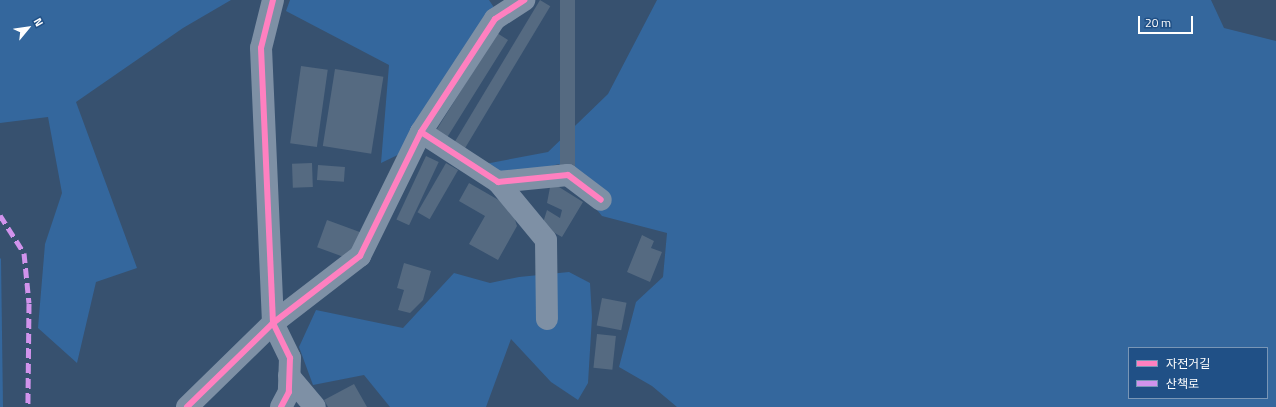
<!DOCTYPE html>
<html>
<head>
<meta charset="utf-8">
<style>
  body { margin:0 }
  #map { position:relative; width:1276px; height:407px; overflow:hidden; background:#37516f; font-family:"Titillium Web","Noto Sans KR",sans-serif }
  div>[style] { position:absolute }
  .green>* { inset:0; background:#34679d }
  .building>* { inset:0; background:#556a81; transform-origin:0 0 }
  .minor>* { height:22px; margin:-11px; padding:0 11px; transform-origin:11px; border-radius:11px; background:#7e90a5 }
  .quiet>* { height:5px; margin-top:-2.5px; transform-origin:0; background:repeating-linear-gradient(90deg,#d193ec 0 10px,transparent 0 15px) }
  .cycleway>* { height:6px; margin:-3px; padding:0 3px; transform-origin:3px; border-radius:3px; background:#ff80c0 }
  span { translate:-50% -50%; white-space:nowrap; text-align:center; line-height:1.15; -webkit-text-stroke:3px #205086; paint-order:stroke }
  .legend { position:absolute; left:1128px; top:347px; width:140px; height:52px; box-sizing:border-box; background:#205086; border:1px solid #7996b6; margin:0; padding:5px 7px; list-style:none; font-size:12px; color:#fff }
  .legend li { display:flex; align-items:center; gap:8px; height:20px }
  .legend b { width:20px; border:1px solid #7996b6 }
  .north { position:absolute; left:8px; top:8px; width:40px; height:40px; -webkit-text-stroke:3px #205086; paint-order:stroke; rotate:61deg; font-size:11px; font-weight:700; line-height:16px; text-align:center; color:#fff }
  .north::after { content:''; display:block; margin:auto; width:14px; height:18px; background:#fff; clip-path:polygon(50% 0,100% 100%,50% 72%,0 100%) }
  .scale { position:absolute; left:1138px; top:16px; width:55px; height:18px; box-sizing:border-box; border:2px solid #fff; border-top:0; padding-left:5px; font-size:12px; line-height:14px; white-space:nowrap; color:#fff; -webkit-text-stroke:3px #205086; paint-order:stroke }
</style>
</head>
<body>
<div id="map">
  <div class="green">
    <div style="clip-path:polygon(0 0,231px 0,183px 28px,76px 102px,137px 268px,96px 282px,77px 363px,38px 328px,45px 244px,62px 193px,48px 117px,0 123px)"></div>
    <div style="clip-path:polygon(290px 0,489px 0,495px 9px,408px 150px,381px 163px,389px 65px,286px 11px)"></div>
    <div style="clip-path:polygon(evenodd,657px 0,1211px 0,1224px 28px,1276px 41px,1276px 407px,677px 407px,652px 386px,619px 367px,636px 302px,663px 277px,667px 233px,602px 216px,559px 164px,510px 177px,485px 164px,548px 152px,608px 94px,657px 0,1129px 348px,1267px 348px,1267px 398px,1129px 398px,1129px 348px)"></div>
    <div style="clip-path:polygon(0 258px,1px 259px,3px 407px,0 407px)"></div>
    <div style="clip-path:polygon(569px 272px,590px 283px,592px 317px,588px 383px,578px 400px,551px 382px,511px 339px,486px 407px,390px 407px,364px 375px,313px 385px,299px 347px,316px 310px,403px 328px,454px 273px,490px 283px,519px 277px)"></div>
  </div>
  <div class="building">
    <div style="left:540px;top:0;width:12px;height:168px;rotate:31deg"></div>
    <div style="left:560px;top:0;width:15px;height:178px"></div>
    <div style="left:497px;top:33px;width:13px;height:118px;rotate:32deg"></div>
    <div style="left:301px;top:66px;width:27px;height:78px;rotate:8deg"></div>
    <div style="left:335px;top:69px;width:49px;height:78px;rotate:9deg"></div>
    <div style="left:426px;top:156px;width:14px;height:70px;rotate:25deg"></div>
    <div style="left:312px;top:163px;width:24px;height:20px;rotate:88deg"></div>
    <div style="left:446px;top:163px;width:14px;height:57px;rotate:30deg"></div>
    <div style="left:318px;top:165px;width:27px;height:15px;rotate:4deg"></div>
    <div style="clip-path:polygon(551px 182px,583px 202px,562px 237px,542px 226px,547px 210px,560px 218px,562px 210px,547px 203px)"></div>
    <div style="clip-path:polygon(469px 183px,511px 207px,517px 226px,498px 260px,469px 244px,485px 216px,459px 201px)"></div>
    <div style="left:327px;top:220px;width:37px;height:29px;rotate:20deg"></div>
    <div style="clip-path:polygon(642px 235px,654px 241px,651px 248px,662px 252px,650px 282px,627px 272px)"></div>
    <div style="clip-path:polygon(404px 263px,431px 271px,423px 300px,410px 313px,398px 310px,404px 290px,397px 288px)"></div>
    <div style="left:602px;top:298px;width:25px;height:28px;rotate:11deg"></div>
    <div style="left:597px;top:334px;width:19px;height:34px;rotate:6deg"></div>
    <div style="clip-path:polygon(354px 384px,367px 407px,328px 407px,324px 400px)"></div>
  </div>
  <div class="minor">
    <div style="left:273px;top:0;width:49px;rotate:104deg"></div>
    <div style="left:261px;top:48px;width:275px;rotate:87.5deg"></div>
    <div style="left:273px;top:323px;width:39px;rotate:64deg"></div>
    <div style="left:290px;top:358px;width:34px;rotate:92deg"></div>
    <div style="left:289px;top:392px;width:17px;rotate:118deg"></div>
    <div style="left:421px;top:132px;width:92px;rotate:33deg"></div>
    <div style="left:498px;top:182px;width:70px;rotate:-5.7deg"></div>
    <div style="left:568px;top:175px;width:41px;rotate:37.1deg"></div>
    <div style="left:498px;top:182px;width:75px;rotate:50.4deg"></div>
    <div style="left:546px;top:240px;width:79px;rotate:89.3deg"></div>
    <div style="left:289px;top:376px;width:40px;rotate:50deg"></div>
    <div style="left:187px;top:407px;width:120px;rotate:-44.3deg"></div>
    <div style="left:273px;top:323px;width:110px;rotate:-37.6deg"></div>
    <div style="left:360px;top:256px;width:138px;rotate:-63.8deg"></div>
    <div style="left:421px;top:132px;width:135px;rotate:-56.8deg"></div>
    <div style="left:495px;top:19px;width:35px;rotate:-33deg"></div>
  </div>
  <div class="quiet">
    <div style="left:0;top:215px;width:45px;rotate:57.7deg"></div>
    <div style="left:24px;top:253px;width:50px;rotate:84.3deg"></div>
    <div style="left:29px;top:303px;width:104px;rotate:90.6deg"></div>
  </div>
  <div class="cycleway">
    <div style="left:273px;top:0;width:49px;rotate:104deg"></div>
    <div style="left:261px;top:48px;width:275px;rotate:87.5deg"></div>
    <div style="left:273px;top:323px;width:39px;rotate:64deg"></div>
    <div style="left:290px;top:358px;width:34px;rotate:92deg"></div>
    <div style="left:289px;top:392px;width:17px;rotate:118deg"></div>
    <div style="left:421px;top:132px;width:92px;rotate:33deg"></div>
    <div style="left:498px;top:182px;width:70px;rotate:-5.7deg"></div>
    <div style="left:568px;top:175px;width:41px;rotate:37.1deg"></div>
    <div style="left:187px;top:407px;width:120px;rotate:-44.3deg"></div>
    <div style="left:273px;top:323px;width:110px;rotate:-37.6deg"></div>
    <div style="left:360px;top:256px;width:138px;rotate:-63.8deg"></div>
    <div style="left:421px;top:132px;width:135px;rotate:-56.8deg"></div>
    <div style="left:495px;top:19px;width:35px;rotate:-33deg"></div>
  </div>
  <ul class="legend">
  <li><b style="height:5px;background:#ff80c0"></b>자전거길</li>
  <li><b style="height:5px;background:#d193ec"></b>산책로</li>
  </ul>
  <div class="north">N</div>
  <div class="scale">20 m</div>
</div>
</body>
</html>
